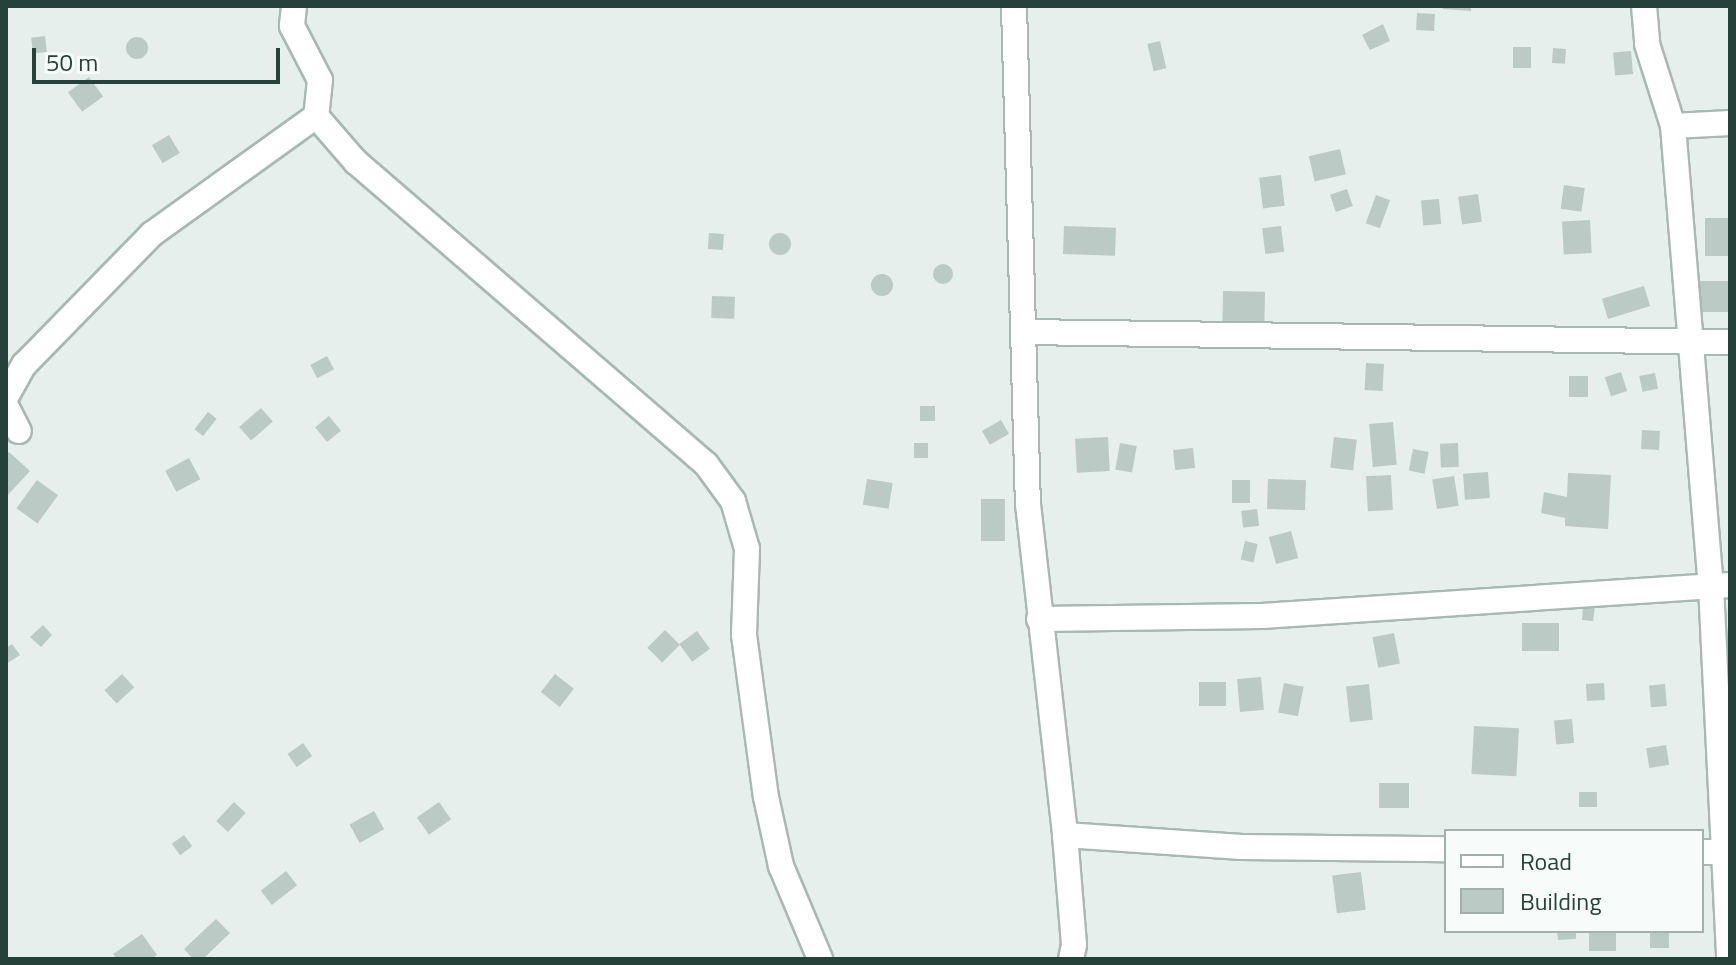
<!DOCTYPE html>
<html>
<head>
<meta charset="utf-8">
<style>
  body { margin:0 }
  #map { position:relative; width:1736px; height:965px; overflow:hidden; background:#e6efeb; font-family:"Titillium Web",sans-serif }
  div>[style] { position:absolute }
  .building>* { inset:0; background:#bbcac4; transform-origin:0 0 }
  .round { border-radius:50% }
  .roads { filter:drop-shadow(2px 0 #a8b8b2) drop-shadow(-2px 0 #a8b8b2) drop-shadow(0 2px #a8b8b2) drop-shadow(0 -2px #a8b8b2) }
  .minor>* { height:24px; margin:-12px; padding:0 12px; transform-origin:12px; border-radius:12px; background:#fff }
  span { translate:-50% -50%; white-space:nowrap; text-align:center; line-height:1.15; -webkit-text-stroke:8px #f7fbf9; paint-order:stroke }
  .frame { position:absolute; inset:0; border:8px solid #24423a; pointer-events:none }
  .legend { position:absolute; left:1444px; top:829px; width:260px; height:104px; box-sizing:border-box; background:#f7fbf9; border:2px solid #a3b1ad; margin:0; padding:10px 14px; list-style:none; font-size:24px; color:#24423a }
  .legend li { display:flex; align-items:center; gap:16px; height:40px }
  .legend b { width:40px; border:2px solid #a3b1ad }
  .scale { position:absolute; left:32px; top:48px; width:248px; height:36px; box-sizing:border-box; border:4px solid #24423a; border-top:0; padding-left:10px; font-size:24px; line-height:28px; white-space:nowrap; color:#24423a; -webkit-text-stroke:6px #f7fbf9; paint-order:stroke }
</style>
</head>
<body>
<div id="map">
  <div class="building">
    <div style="clip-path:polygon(1443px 6px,1471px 6px,1471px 11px,1443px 9px)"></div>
    <div style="left:1417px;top:13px;width:18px;height:17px;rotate:3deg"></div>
    <div style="clip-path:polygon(1383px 24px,1390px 41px,1370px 50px,1362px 35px)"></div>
    <div style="left:45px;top:36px;width:16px;height:14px;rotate:83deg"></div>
    <div class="round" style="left:126px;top:37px;width:22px;height:22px"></div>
    <div style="left:1160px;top:41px;width:28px;height:13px;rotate:77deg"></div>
    <div style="left:1513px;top:47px;width:18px;height:21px"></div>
    <div style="left:1553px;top:48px;width:13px;height:15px;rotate:4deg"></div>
    <div style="left:1631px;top:51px;width:23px;height:18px;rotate:85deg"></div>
    <div style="left:89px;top:77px;width:24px;height:26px;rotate:54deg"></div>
    <div style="left:169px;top:135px;width:21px;height:20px;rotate:59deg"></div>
    <div style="left:1340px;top:149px;width:26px;height:32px;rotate:77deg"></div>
    <div style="left:1281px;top:175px;width:31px;height:22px;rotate:83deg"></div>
    <div style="left:1564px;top:185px;width:21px;height:24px;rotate:8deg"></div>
    <div style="left:1347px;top:189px;width:18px;height:18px;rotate:71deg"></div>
    <div style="left:1478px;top:194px;width:28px;height:20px;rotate:82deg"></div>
    <div style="left:1376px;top:195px;width:15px;height:30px;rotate:20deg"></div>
    <div style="left:1439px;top:199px;width:25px;height:18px;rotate:85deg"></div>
    <div style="left:1730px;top:218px;width:38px;height:25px;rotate:90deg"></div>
    <div style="left:1590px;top:220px;width:33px;height:28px;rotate:87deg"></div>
    <div style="left:1064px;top:226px;width:52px;height:28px;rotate:2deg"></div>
    <div style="left:1281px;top:226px;width:26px;height:19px;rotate:83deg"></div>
    <div style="left:709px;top:233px;width:15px;height:16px;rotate:4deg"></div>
    <div class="round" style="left:769px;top:233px;width:22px;height:22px"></div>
    <div class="round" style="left:933px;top:264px;width:20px;height:20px"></div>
    <div class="round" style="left:871px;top:274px;width:22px;height:22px"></div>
    <div style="left:1730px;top:281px;width:31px;height:32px;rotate:90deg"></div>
    <div style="left:1644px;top:286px;width:21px;height:44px;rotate:73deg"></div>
    <div style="left:1223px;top:291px;width:42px;height:30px;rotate:1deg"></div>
    <div style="left:712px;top:296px;width:23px;height:22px;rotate:2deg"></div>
    <div style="left:327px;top:356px;width:15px;height:19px;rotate:62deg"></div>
    <div style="left:1366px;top:363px;width:18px;height:27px;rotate:3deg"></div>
    <div style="left:1621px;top:372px;width:20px;height:17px;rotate:72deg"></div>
    <div style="left:1655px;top:373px;width:16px;height:16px;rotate:79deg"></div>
    <div style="left:1569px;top:376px;width:19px;height:21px"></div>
    <div style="left:920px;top:406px;width:15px;height:15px"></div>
    <div style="left:261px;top:408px;width:18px;height:29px;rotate:49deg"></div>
    <div style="left:208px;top:412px;width:11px;height:22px;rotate:38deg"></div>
    <div style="left:329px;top:416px;width:19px;height:18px;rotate:51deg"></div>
    <div style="left:1001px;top:420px;width:16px;height:22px;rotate:60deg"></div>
    <div style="left:1393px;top:422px;width:43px;height:24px;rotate:85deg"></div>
    <div style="left:1642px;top:430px;width:18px;height:19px;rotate:3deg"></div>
    <div style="left:1108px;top:437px;width:34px;height:33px;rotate:87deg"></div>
    <div style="left:1334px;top:437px;width:23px;height:31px;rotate:7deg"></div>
    <div style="left:914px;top:443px;width:14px;height:15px"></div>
    <div style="left:1120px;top:443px;width:17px;height:27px;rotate:10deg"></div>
    <div style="left:1458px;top:443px;width:24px;height:18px;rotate:88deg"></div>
    <div style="left:1193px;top:448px;width:20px;height:20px;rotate:84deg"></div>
    <div style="left:1413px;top:449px;width:16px;height:22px;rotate:11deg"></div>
    <div style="clip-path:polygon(9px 452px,30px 471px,6px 497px,6px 455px)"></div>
    <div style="left:189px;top:458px;width:24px;height:27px;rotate:62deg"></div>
    <div style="left:1488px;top:472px;width:26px;height:25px;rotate:86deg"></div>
    <div style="clip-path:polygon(1568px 473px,1611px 475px,1608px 529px,1565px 526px,1565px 518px,1541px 513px,1544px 492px,1567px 497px)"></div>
    <div style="left:1391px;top:475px;width:35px;height:25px;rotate:87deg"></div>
    <div style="left:1454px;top:476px;width:30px;height:22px;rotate:81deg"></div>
    <div style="left:867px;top:479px;width:26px;height:26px;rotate:9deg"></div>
    <div style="left:1268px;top:479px;width:38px;height:30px;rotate:2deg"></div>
    <div style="left:37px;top:480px;width:26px;height:35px;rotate:36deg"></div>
    <div style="left:1232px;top:480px;width:18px;height:23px"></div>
    <div style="left:981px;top:499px;width:24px;height:42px"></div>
    <div style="left:1257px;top:509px;width:17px;height:16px;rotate:83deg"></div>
    <div style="left:1291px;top:531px;width:28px;height:23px;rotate:75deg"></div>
    <div style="left:1245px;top:541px;width:13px;height:19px;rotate:13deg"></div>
    <div style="clip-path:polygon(1583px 606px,1595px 606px,1593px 621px,1582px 620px)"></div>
    <div style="left:1522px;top:623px;width:37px;height:28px"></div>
    <div style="clip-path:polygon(43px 625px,52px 635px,41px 647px,30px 637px)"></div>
    <div style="left:665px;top:630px;width:21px;height:25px;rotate:45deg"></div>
    <div style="left:697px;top:631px;width:22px;height:22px;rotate:54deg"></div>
    <div style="left:1394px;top:633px;width:31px;height:22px;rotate:79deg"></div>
    <div style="clip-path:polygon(12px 644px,20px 655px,6px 664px,6px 648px)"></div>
    <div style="left:122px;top:674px;width:18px;height:24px;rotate:47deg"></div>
    <div style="left:555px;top:674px;width:24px;height:23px;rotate:38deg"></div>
    <div style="left:1261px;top:677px;width:33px;height:24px;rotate:85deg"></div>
    <div style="left:1199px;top:682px;width:27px;height:24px"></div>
    <div style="left:1284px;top:683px;width:20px;height:30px;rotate:11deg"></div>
    <div style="left:1604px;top:683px;width:17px;height:18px;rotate:87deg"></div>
    <div style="left:1369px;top:684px;width:36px;height:23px;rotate:84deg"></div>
    <div style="left:1665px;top:684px;width:22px;height:16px;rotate:85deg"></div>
    <div style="left:1572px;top:719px;width:24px;height:18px;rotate:85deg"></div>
    <div style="left:1474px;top:726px;width:45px;height:48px;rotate:3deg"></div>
    <div style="left:303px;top:743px;width:16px;height:19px;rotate:55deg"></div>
    <div style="left:1666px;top:745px;width:20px;height:20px;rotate:81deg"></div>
    <div style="left:1409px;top:783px;width:25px;height:30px;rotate:90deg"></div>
    <div style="left:1579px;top:792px;width:18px;height:15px"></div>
    <div style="left:234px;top:802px;width:16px;height:26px;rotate:43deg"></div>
    <div style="left:439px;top:802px;width:21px;height:27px;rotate:55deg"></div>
    <div style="left:374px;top:811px;width:21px;height:28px;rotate:61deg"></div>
    <div style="left:184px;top:835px;width:14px;height:15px;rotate:54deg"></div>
    <div style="left:286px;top:871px;width:18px;height:32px;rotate:52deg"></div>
    <div style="left:1361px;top:872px;width:38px;height:29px;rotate:83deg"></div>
    <div style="clip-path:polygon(216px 919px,230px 933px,203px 959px,193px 959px,184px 949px)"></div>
    <div style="clip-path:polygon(1557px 931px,1576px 931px,1576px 939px,1558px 940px)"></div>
    <div style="left:1589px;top:931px;width:27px;height:20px"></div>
    <div style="left:1650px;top:931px;width:19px;height:17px"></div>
    <div style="clip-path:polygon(142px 934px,157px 955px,151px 959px,117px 959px,113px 954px)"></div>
  </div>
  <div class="roads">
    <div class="minor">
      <div style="left:294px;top:6px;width:20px;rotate:96deg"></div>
      <div style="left:292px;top:26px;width:61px;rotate:62.6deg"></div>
      <div style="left:320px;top:80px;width:36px;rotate:96deg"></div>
      <div style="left:316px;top:116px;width:61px;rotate:49deg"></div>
      <div style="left:356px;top:162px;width:462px;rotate:40.8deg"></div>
      <div style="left:706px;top:464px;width:46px;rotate:53.9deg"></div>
      <div style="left:733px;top:501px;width:50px;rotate:73.7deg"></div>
      <div style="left:747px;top:549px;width:86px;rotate:92deg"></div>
      <div style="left:744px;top:635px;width:163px;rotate:82.3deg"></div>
      <div style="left:766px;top:797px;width:71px;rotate:77.7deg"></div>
      <div style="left:781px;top:866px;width:101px;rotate:67.2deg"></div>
      <div style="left:1014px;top:6px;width:498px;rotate:88.4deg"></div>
      <div style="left:1028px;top:504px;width:333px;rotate:83.6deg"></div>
      <div style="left:1065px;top:835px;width:110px;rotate:85.3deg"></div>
      <div style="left:1074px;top:945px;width:14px;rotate:102deg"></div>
      <div style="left:1644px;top:6px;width:38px;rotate:85deg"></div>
      <div style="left:1647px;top:44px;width:86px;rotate:72.4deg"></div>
      <div style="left:1673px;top:126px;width:462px;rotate:85.3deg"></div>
      <div style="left:1711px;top:586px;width:373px;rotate:87.2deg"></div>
      <div style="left:1673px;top:126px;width:57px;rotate:-3deg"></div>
      <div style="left:1023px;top:332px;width:707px;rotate:0.81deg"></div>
      <div style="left:6px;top:397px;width:37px;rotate:-61deg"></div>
      <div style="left:24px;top:365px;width:183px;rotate:-45.7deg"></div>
      <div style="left:152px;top:234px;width:202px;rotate:-35.7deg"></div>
      <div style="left:6px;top:406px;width:28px;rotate:63deg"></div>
      <div style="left:1039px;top:619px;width:223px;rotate:-0.8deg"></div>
      <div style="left:1262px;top:616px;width:469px;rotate:-3.8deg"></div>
      <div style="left:1065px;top:835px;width:177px;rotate:3.9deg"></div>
      <div style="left:1242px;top:847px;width:204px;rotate:0.6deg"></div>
      <div style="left:1702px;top:852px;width:28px"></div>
    </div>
  </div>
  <div class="frame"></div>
  <ul class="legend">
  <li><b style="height:10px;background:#fff"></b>Road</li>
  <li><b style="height:22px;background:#bbcac4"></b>Building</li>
  </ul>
  <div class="scale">50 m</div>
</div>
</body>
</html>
